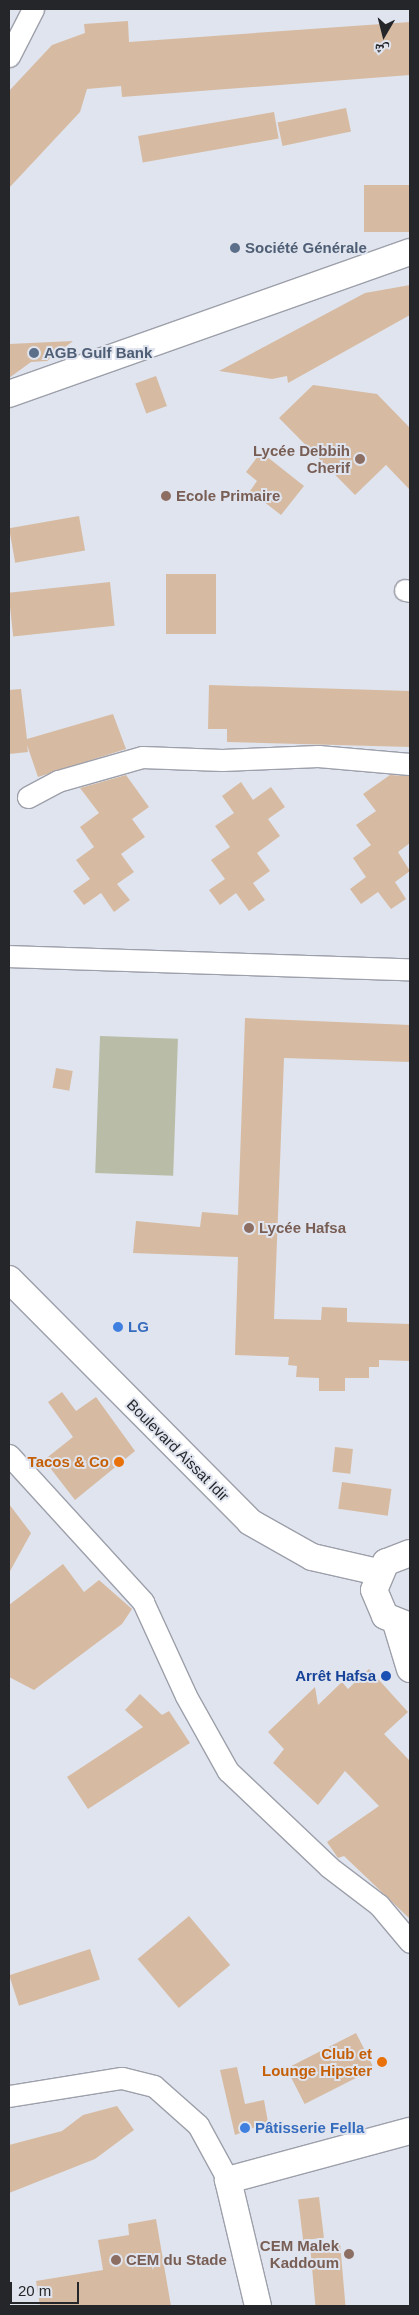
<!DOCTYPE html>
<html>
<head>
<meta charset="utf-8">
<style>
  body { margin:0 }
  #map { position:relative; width:419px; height:2315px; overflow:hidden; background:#e0e4ee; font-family:Helvetica,"Noto Naskh Arabic",sans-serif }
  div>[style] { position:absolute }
  .green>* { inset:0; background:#b9bda7; transform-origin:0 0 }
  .building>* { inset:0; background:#d6bba2; transform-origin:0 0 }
  .roads { filter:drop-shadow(1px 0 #9da0aa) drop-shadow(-1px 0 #9da0aa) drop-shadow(0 1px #9da0aa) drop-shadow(0 -1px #9da0aa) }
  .minor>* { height:21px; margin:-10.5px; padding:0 10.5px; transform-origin:10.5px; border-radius:10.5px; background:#fff }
  .tertiary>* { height:26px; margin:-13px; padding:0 13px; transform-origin:13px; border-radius:13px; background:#fff }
  .dots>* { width:14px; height:14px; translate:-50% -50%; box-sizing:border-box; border:2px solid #e0e4ee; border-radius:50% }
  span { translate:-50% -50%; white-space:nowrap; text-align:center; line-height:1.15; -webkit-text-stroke:4px #e0e4ee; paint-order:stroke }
  .service-label { font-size:15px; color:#4e5e75; font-weight:700 }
  .left { translate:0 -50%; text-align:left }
  .education-label { font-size:15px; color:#785e54; font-weight:700 }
  .right { translate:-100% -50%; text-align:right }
  .shop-label { font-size:15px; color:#366cbe; font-weight:700 }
  .street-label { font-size:15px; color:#25262a }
  .food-label { font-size:15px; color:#c56008; font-weight:700 }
  .transit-label { font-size:15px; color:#164399; font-weight:700 }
  .frame { position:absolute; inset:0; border:10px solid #25262a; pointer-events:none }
  .north { position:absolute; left:359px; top:10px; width:50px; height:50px; -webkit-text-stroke:4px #e0e4ee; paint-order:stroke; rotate:188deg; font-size:14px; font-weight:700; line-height:20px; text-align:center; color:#25262a }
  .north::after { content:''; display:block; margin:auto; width:18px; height:22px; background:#25262a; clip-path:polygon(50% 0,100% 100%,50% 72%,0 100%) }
  .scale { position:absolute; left:10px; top:2282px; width:69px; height:22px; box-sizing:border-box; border:2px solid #25262a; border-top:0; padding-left:6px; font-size:15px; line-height:18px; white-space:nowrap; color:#25262a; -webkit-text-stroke:4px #e0e4ee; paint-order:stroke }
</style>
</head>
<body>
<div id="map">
  <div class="green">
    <div style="left:100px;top:1036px;width:78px;height:137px;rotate:2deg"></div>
  </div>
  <div class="building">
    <div style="clip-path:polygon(128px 21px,129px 42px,410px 22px,410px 75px,122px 97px,121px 86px,87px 89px,80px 112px,9px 188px,9px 91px,52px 45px,85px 33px,84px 24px)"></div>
    <div style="left:346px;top:108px;width:24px;height:70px;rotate:78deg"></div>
    <div style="left:274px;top:112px;width:27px;height:138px;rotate:80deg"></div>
    <div style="left:410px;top:185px;width:47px;height:46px;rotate:90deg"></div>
    <div style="clip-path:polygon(410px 285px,410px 315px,288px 383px,287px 376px,272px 379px,219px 371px,365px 293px)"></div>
    <div style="clip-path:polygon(73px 341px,47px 361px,31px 362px,9px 378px,9px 344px)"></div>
    <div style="left:156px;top:376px;width:32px;height:22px;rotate:70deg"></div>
    <div style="clip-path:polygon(313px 385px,377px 394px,410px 428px,410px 490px,386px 465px,355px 495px,279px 418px)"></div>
    <div style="clip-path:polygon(261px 452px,304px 486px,281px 515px,250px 491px,257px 481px,246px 472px)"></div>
    <div style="left:79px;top:516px;width:35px;height:71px;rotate:80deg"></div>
    <div style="left:166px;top:574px;width:50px;height:60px"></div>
    <div style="left:110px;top:582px;width:44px;height:102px;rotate:84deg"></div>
    <div style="clip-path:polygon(209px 685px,410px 691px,410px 747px,227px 742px,227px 729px,208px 729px)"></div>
    <div style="clip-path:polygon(21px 689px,27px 739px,113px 714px,126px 749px,38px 777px,27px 745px,28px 752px,9px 754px,9px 690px)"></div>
    <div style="clip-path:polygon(126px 775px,149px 807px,132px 819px,145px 837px,121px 854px,134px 872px,117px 884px,130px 900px,114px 912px,101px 893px,84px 905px,73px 891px,90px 879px,76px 860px,94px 847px,80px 827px,99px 813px,80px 788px)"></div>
    <div style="clip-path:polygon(390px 775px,410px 776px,410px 843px,398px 852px,410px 871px,395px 882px,406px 899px,391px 909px,378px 892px,361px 904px,350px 889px,366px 877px,353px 858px,371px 845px,356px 825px,376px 811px,363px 794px)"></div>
    <div style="clip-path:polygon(241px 782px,253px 800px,271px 787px,285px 807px,268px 819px,280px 836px,257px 853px,270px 871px,253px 883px,265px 900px,249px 911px,236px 893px,220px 905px,209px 890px,225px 879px,211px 860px,230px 847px,215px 826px,234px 813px,222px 796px)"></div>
    <div style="clip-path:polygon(245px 1018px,410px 1025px,410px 1062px,284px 1058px,274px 1319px,321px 1320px,322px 1307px,347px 1308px,347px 1322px,410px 1324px,410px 1361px,379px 1360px,379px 1367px,369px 1367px,369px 1378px,345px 1378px,345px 1391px,319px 1391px,319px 1378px,296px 1377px,297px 1366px,288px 1365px,289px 1357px,235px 1355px,238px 1257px,133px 1253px,136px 1221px,200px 1227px,202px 1212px,238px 1215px)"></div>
    <div style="left:56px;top:1068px;width:17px;height:20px;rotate:10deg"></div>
    <div style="clip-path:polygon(62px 1392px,76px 1411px,96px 1397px,135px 1451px,75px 1500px,44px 1460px,73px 1437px,48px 1402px)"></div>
    <div style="left:335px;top:1447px;width:18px;height:25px;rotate:6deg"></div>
    <div style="left:342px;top:1482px;width:50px;height:27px;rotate:8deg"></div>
    <div style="clip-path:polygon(9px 1504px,31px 1533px,9px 1573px)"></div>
    <div style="clip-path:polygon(63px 1564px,84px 1592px,99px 1580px,132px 1609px,122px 1624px,34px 1690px,9px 1677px,9px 1605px)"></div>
    <div style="clip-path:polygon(369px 1669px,408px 1712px,384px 1734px,410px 1761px,410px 1919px,344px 1856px,338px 1858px,327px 1842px,379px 1806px,345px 1771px,318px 1805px,273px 1763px,284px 1749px,268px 1732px,315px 1687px,318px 1705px,342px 1682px,348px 1689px)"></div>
    <div style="clip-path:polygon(140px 1694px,162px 1715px,169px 1711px,190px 1743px,88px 1809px,67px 1777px,143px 1727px,125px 1710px)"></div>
    <div style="left:189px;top:1916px;width:64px;height:67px;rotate:50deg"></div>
    <div style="left:90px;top:1949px;width:32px;height:85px;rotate:72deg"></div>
    <div style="left:356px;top:2033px;width:40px;height:78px;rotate:63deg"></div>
    <div style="clip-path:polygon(237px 2067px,245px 2104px,264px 2100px,268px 2122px,235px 2135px,220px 2070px)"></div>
    <div style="clip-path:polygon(117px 2106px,134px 2130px,95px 2159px,9px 2193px,9px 2145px,62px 2131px,83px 2115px)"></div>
    <div style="left:319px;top:2197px;width:41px;height:21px;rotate:83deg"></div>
    <div style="clip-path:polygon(156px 2219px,171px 2306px,40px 2306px,36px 2281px,103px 2270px,98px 2240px,129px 2235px,128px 2224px)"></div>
    <div style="left:340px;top:2243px;width:63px;height:30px;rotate:85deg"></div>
  </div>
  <div class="roads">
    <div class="minor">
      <div style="left:9px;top:56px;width:53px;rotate:-62.9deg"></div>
      <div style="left:405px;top:590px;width:5px;rotate:11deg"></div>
      <div style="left:28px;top:797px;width:34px;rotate:-28deg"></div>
      <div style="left:58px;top:781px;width:87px;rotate:-15.9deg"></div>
      <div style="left:142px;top:757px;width:80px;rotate:2.1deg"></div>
      <div style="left:222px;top:760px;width:96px;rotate:-2.4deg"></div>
      <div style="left:318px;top:756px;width:92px;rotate:5deg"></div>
      <div style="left:9px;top:956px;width:401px;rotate:1.9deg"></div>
      <div style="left:9px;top:1455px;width:199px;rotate:47.6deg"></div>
      <div style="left:143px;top:1602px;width:103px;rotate:65.4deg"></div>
      <div style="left:186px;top:1696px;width:86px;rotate:60.8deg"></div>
      <div style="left:228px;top:1771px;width:139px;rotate:43.5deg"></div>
      <div style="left:329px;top:1867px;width:63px;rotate:37.2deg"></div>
      <div style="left:379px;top:1905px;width:48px;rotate:50deg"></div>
      <div style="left:9px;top:2096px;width:114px;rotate:-9.1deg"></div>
      <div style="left:122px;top:2078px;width:33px;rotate:14deg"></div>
      <div style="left:154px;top:2086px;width:59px;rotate:41.6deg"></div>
      <div style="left:198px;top:2125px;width:63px;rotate:61.4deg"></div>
    </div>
    <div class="tertiary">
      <div style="left:9px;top:394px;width:425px;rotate:-19.5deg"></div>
      <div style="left:9px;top:1279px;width:342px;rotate:45.2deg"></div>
      <div style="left:250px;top:1522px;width:71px;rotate:29.4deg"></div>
      <div style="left:312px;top:1557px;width:68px;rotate:12.8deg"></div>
      <div style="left:410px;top:1553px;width:26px;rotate:159deg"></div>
      <div style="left:386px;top:1562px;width:30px;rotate:113deg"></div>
      <div style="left:374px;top:1590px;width:28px;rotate:67deg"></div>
      <div style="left:385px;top:1616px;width:27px;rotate:22deg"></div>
      <div style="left:396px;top:1623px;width:48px;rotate:73.1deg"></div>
      <div style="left:258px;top:2306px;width:130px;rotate:-103.4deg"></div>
      <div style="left:228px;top:2180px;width:188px;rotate:-15.1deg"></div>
    </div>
  </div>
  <div class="dots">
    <div style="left:235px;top:248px;background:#5c6f8a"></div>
    <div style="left:34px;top:353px;background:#5c6f8a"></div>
    <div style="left:360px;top:459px;background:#8d6e63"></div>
    <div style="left:166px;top:496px;background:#8d6e63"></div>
    <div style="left:249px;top:1228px;background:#8d6e63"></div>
    <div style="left:118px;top:1327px;background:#3f7fe0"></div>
    <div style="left:119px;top:1462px;background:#e8710a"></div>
    <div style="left:386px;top:1676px;background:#1a4fb4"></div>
    <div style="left:382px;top:2062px;background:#e8710a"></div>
    <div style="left:245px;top:2128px;background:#3f7fe0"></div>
    <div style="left:349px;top:2254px;background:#8d6e63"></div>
    <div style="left:116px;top:2260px;background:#8d6e63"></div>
  </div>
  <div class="service-label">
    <span class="left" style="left:245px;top:248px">Société Générale</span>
    <span class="left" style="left:44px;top:353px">AGB Gulf Bank</span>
  </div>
  <div class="education-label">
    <span class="right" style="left:350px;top:459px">Lycée Debbih<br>Cherif</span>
    <span class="left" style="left:176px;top:496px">Ecole Primaire</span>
    <span class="left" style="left:259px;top:1228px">Lycée Hafsa</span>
    <span class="right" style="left:339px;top:2254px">CEM Malek<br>Kaddoum</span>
    <span class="left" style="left:126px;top:2260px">CEM du Stade</span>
  </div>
  <div class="shop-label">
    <span class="left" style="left:128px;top:1327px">LG</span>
    <span class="left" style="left:255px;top:2128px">Pâtisserie Fella</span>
  </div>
  <div class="street-label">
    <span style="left:178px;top:1450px;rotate:45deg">Boulevard Aissat Idir</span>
  </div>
  <div class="food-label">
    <span class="right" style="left:109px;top:1462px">Tacos &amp; Co</span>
    <span class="right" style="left:372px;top:2062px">Club et<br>Lounge Hipster</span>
  </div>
  <div class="transit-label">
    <span class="right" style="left:376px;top:1676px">Arrêt Hafsa</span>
  </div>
  <div class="frame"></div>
  <div class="north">ش</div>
  <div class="scale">20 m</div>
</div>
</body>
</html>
